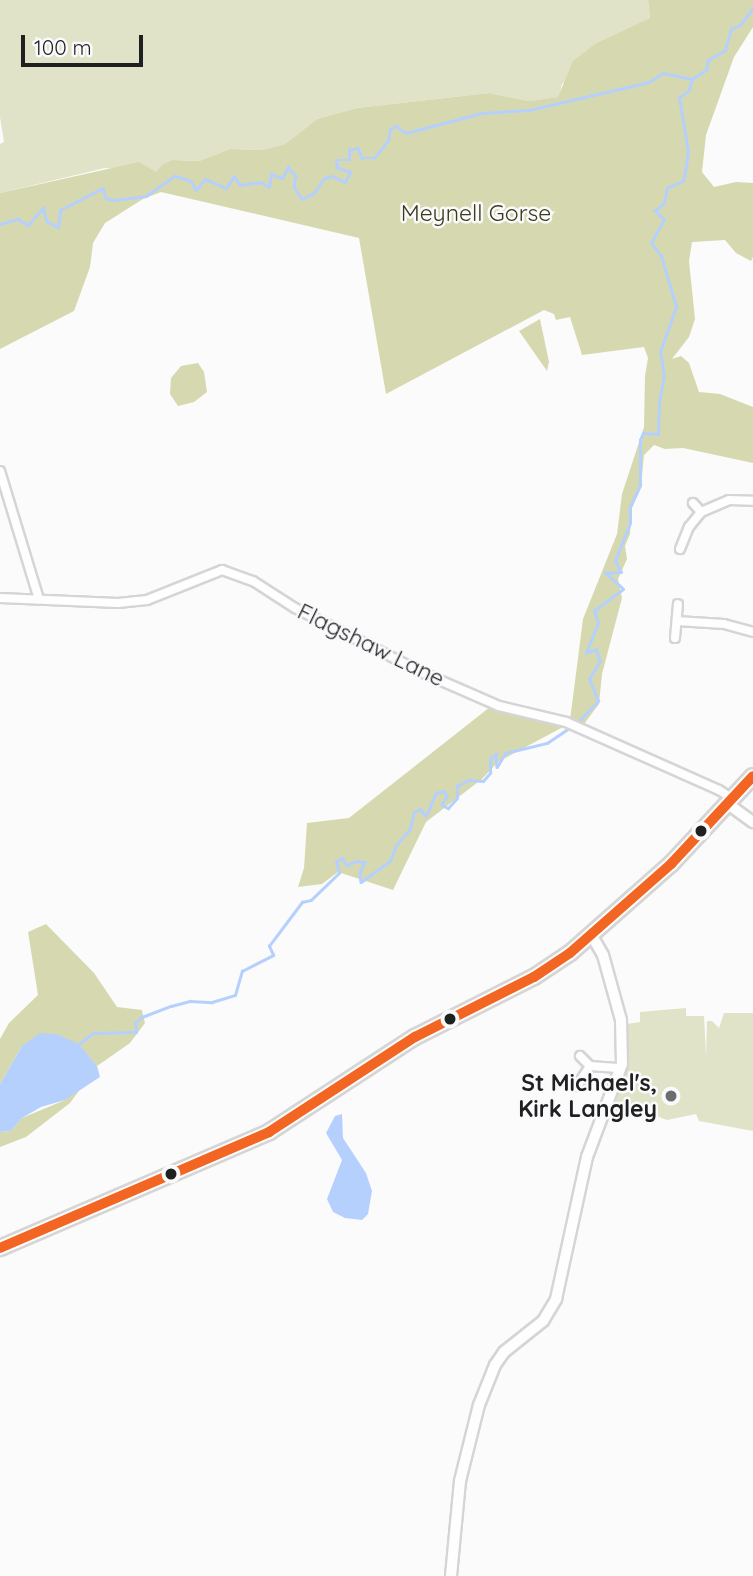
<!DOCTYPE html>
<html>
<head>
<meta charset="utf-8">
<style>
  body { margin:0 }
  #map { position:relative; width:753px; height:1576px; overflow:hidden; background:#fbfbfb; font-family:Quicksand,sans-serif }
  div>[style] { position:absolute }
  .green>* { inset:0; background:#e0e3c7 }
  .forest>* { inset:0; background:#d6d9af }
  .water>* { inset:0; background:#b6d0fd }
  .stream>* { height:2.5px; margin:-1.25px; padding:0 1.25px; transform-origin:1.25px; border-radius:1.25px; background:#b6d0fd }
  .roads { filter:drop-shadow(2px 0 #d5d5d5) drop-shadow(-2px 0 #d5d5d5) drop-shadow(0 2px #d5d5d5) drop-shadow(0 -2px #d5d5d5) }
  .minor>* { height:8px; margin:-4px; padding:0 4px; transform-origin:4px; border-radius:4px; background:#fefefe }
  .tertiary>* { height:10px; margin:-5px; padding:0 5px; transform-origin:5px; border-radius:5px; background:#fefefe }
  .secondary>* { height:10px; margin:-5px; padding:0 5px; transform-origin:5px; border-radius:5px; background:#fefefe }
  .trunk>* { height:14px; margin:-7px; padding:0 7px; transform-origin:7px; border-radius:7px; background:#fefefe }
  .bus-1>* { height:10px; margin:-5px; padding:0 5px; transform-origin:5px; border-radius:5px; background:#f26522 }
  .dots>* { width:19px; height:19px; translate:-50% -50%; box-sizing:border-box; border:4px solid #fafafc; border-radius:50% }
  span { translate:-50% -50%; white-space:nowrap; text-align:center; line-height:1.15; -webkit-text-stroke:5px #fafafc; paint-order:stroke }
  .park-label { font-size:23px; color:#393b19 }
  .street-label { font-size:23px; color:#1f2020 }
  .poi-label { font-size:23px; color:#1f2020; font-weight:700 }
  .right { translate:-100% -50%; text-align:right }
  .scale { position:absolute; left:21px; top:35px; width:122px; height:32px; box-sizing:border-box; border:4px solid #1f2020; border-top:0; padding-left:9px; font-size:21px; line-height:24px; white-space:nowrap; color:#1f2020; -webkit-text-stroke:5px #fafafc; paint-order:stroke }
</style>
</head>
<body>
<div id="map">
  <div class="green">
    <div style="clip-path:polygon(0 0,648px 0,650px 18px,624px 32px,562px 84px,559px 97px,529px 101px,489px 93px,357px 108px,317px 119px,285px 144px,262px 150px,230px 149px,199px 161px,173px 160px,157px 172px,105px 168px,0 193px,0 144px,4px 142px,0 117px)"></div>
    <div style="clip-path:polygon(686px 1008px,686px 1016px,704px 1016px,706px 1056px,707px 1021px,712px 1021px,719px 1028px,724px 1013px,753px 1013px,753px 1131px,699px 1121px,696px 1114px,667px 1120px,629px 1106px,625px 1114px,613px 1110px,628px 1062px,627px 1024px,640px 1022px,640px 1012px)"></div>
  </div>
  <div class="forest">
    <div style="clip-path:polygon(648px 0,753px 0,753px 27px,734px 57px,706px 135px,702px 172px,714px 187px,736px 182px,753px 183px,753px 257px,751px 261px,736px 253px,725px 240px,692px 242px,689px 261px,695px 319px,689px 337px,672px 359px,681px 356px,689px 363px,699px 392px,720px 394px,753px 407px,753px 463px,683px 448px,665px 449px,654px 445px,644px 455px,641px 487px,632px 508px,630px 534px,625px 546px,627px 559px,618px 579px,622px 598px,602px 674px,599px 704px,584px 724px,570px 720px,583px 619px,617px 534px,622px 494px,644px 427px,645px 376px,648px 358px,644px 347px,582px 355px,570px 317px,556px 320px,554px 314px,544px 310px,386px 394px,359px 238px,161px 192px,143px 199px,105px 223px,93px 243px,90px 267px,74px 311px,0 349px,0 193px,139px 162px,156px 172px,163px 164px,173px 160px,199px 161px,230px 149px,262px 150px,285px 144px,317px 119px,357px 108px,489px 93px,529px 101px,558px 97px,573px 61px,595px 44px,650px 18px)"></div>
    <div style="clip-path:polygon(540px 319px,549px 362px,547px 371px,519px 331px)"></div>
    <div style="clip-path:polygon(198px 363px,204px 372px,207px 392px,194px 402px,178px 406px,170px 394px,171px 378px,181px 366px)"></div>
    <div style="clip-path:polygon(490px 707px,563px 727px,498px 762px,482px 779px,426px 822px,393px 890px,338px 872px,322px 884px,298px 887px,304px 868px,307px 823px,349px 818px)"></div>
    <div style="clip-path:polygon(46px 924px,94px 973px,117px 1007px,142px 1010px,145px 1023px,130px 1043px,97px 1066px,78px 1044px,22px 1046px,0 1084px,0 1039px,9px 1023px,38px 995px,28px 932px)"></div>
    <div style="clip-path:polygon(81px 1088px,70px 1103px,26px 1137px,0 1147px,0 1132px,11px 1131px,22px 1118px,65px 1100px)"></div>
  </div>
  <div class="water">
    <div style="clip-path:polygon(40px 1033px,56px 1034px,79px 1044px,97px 1066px,100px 1077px,65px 1100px,41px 1107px,22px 1118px,11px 1131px,0 1132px,0 1084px,22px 1046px)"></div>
    <div style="clip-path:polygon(342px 1114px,343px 1138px,366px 1173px,372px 1191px,368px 1214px,362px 1220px,345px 1218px,333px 1212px,327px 1199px,342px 1160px,326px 1133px,335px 1116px)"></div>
  </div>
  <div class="stream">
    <div style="left:0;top:224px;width:19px;rotate:-16deg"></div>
    <div style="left:18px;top:219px;width:12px;rotate:31deg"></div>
    <div style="left:28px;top:225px;width:23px;rotate:-49deg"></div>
    <div style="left:43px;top:208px;width:14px;rotate:73deg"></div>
    <div style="left:47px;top:221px;width:13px;rotate:29deg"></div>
    <div style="left:58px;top:227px;width:17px;rotate:-83deg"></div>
    <div style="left:60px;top:210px;width:48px;rotate:-27.1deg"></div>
    <div style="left:103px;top:188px;width:10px;rotate:73deg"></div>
    <div style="left:106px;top:198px;width:8px;rotate:14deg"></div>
    <div style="left:114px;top:200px;width:32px;rotate:-7deg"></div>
    <div style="left:146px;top:196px;width:35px;rotate:-35deg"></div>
    <div style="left:175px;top:176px;width:17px;rotate:17deg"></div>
    <div style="left:191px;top:181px;width:10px;rotate:61deg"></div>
    <div style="left:196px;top:190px;width:14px;rotate:-51deg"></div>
    <div style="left:205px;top:179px;width:23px;rotate:23deg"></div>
    <div style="left:226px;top:188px;width:14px;rotate:-56deg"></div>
    <div style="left:234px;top:176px;width:11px;rotate:56deg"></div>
    <div style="left:240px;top:185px;width:21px;rotate:-8deg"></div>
    <div style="left:261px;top:182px;width:9px;rotate:32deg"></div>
    <div style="left:269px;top:187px;width:13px;rotate:-81deg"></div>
    <div style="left:271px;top:174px;width:12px;rotate:20deg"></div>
    <div style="left:282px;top:178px;width:13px;rotate:-61deg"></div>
    <div style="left:288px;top:167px;width:12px;rotate:48deg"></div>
    <div style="left:296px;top:176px;width:11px;rotate:100deg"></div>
    <div style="left:294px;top:187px;width:14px;rotate:56deg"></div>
    <div style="left:302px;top:199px;width:13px;rotate:-27deg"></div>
    <div style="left:314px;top:193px;width:18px;rotate:-56deg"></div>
    <div style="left:324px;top:178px;width:8px;rotate:-14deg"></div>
    <div style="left:332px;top:176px;width:14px;rotate:25deg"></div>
    <div style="left:345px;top:182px;width:11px;rotate:-63deg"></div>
    <div style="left:350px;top:172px;width:14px;rotate:-163deg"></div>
    <div style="left:337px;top:168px;width:8px;rotate:-97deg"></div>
    <div style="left:336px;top:160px;width:13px"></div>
    <div style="left:349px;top:160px;width:10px;rotate:-90deg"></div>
    <div style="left:349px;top:150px;width:9px;rotate:-13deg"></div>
    <div style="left:358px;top:148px;width:11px;rotate:68deg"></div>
    <div style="left:362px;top:158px;width:12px"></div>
    <div style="left:374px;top:158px;width:22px;rotate:-51deg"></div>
    <div style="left:388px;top:141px;width:12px;rotate:-81deg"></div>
    <div style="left:390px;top:129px;width:7px;rotate:-27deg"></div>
    <div style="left:396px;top:126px;width:12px;rotate:35deg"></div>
    <div style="left:406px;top:133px;width:79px;rotate:-14.7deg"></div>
    <div style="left:482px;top:113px;width:47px;rotate:-3.7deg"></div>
    <div style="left:529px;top:110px;width:123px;rotate:-13.1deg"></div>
    <div style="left:649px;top:82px;width:17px;rotate:-33deg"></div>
    <div style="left:663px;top:73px;width:30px;rotate:12deg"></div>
    <div style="left:576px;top:724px;width:32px;rotate:-46deg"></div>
    <div style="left:598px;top:701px;width:24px;rotate:-112deg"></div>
    <div style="left:589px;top:679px;width:21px;rotate:-59deg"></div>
    <div style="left:600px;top:661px;width:12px;rotate:-110deg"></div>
    <div style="left:596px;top:650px;width:10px;rotate:163deg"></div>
    <div style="left:586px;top:653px;width:32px;rotate:-68deg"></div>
    <div style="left:598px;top:623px;width:13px;rotate:-108deg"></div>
    <div style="left:594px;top:611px;width:36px;rotate:-37deg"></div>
    <div style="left:623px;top:589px;width:24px;rotate:-138deg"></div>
    <div style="left:605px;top:573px;width:16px;rotate:-4deg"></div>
    <div style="left:621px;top:572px;width:13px;rotate:-119deg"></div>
    <div style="left:615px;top:561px;width:41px;rotate:-68.5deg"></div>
    <div style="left:630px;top:523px;width:16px;rotate:-90deg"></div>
    <div style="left:630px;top:507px;width:23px;rotate:-65deg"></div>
    <div style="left:640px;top:486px;width:46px;rotate:-90deg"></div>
    <div style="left:640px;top:440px;width:8px;rotate:-67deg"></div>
    <div style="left:643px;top:433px;width:15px;rotate:4deg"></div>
    <div style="left:658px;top:434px;width:31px;rotate:-88deg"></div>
    <div style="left:659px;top:403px;width:27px;rotate:-80deg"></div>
    <div style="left:664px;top:376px;width:24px;rotate:-99deg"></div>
    <div style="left:660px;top:352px;width:48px;rotate:-70.4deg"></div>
    <div style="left:676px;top:307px;width:53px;rotate:-106.4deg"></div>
    <div style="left:661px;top:256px;width:16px;rotate:-128deg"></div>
    <div style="left:651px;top:243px;width:26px;rotate:-61deg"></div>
    <div style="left:664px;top:220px;width:13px;rotate:-135deg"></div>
    <div style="left:655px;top:211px;width:12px;rotate:-42deg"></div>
    <div style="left:664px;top:203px;width:15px;rotate:-79deg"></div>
    <div style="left:667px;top:188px;width:17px;rotate:-24deg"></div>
    <div style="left:683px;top:181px;width:14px;rotate:-78deg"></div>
    <div style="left:686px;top:167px;width:16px;rotate:-83deg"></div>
    <div style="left:688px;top:151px;width:54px;rotate:-99.6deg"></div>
    <div style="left:679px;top:98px;width:13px;rotate:-39deg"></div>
    <div style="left:689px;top:90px;width:11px;rotate:-75deg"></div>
    <div style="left:692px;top:79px;width:17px;rotate:-33deg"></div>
    <div style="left:706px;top:70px;width:10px;rotate:-79deg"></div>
    <div style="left:708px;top:60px;width:20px;rotate:-30deg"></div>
    <div style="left:725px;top:50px;width:22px;rotate:-74deg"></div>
    <div style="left:731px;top:29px;width:10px;rotate:-24deg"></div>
    <div style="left:740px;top:25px;width:21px;rotate:-53deg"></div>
    <div style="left:76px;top:1046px;width:21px;rotate:-37deg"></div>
    <div style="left:93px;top:1033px;width:43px;rotate:-1.3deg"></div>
    <div style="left:136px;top:1032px;width:9px;rotate:-96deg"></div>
    <div style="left:135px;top:1023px;width:9px;rotate:-41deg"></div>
    <div style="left:142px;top:1017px;width:31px;rotate:-21deg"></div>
    <div style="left:171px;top:1006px;width:20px;rotate:-15deg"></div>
    <div style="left:190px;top:1001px;width:22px;rotate:3deg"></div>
    <div style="left:212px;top:1002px;width:24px;rotate:-17deg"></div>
    <div style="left:235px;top:995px;width:25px;rotate:-74deg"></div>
    <div style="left:242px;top:971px;width:35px;rotate:-27deg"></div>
    <div style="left:273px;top:955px;width:10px;rotate:-114deg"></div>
    <div style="left:269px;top:946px;width:55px;rotate:-53.1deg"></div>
    <div style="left:302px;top:902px;width:9px;rotate:-13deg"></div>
    <div style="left:311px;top:900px;width:39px;rotate:-44deg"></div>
    <div style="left:339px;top:873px;width:12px;rotate:-104deg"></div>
    <div style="left:336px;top:861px;width:7px;rotate:-27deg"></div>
    <div style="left:342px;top:858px;width:9px;rotate:54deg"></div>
    <div style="left:347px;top:865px;width:11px;rotate:-22deg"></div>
    <div style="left:357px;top:861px;width:8px;rotate:7deg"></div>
    <div style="left:365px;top:862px;width:12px;rotate:114deg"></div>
    <div style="left:360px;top:873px;width:9px;rotate:84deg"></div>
    <div style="left:361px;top:882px;width:36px;rotate:-36deg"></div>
    <div style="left:390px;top:861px;width:17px;rotate:-69deg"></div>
    <div style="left:396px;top:845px;width:21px;rotate:-49deg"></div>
    <div style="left:410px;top:829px;width:17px;rotate:-77deg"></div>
    <div style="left:414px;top:812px;width:7px;rotate:-27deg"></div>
    <div style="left:420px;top:809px;width:9px;rotate:49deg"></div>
    <div style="left:426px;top:816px;width:25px;rotate:-67deg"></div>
    <div style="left:436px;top:793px;width:8px;rotate:-14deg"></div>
    <div style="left:444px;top:791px;width:6px;rotate:59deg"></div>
    <div style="left:447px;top:796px;width:10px;rotate:119deg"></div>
    <div style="left:442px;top:805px;width:7px;rotate:27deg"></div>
    <div style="left:448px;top:808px;width:13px;rotate:-48deg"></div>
    <div style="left:457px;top:798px;width:12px;rotate:-90deg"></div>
    <div style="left:457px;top:786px;width:13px;rotate:-27deg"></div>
    <div style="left:469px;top:780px;width:14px;rotate:4deg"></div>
    <div style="left:483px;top:781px;width:11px;rotate:-49deg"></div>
    <div style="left:490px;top:773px;width:14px;rotate:-90deg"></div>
    <div style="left:490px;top:759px;width:8px;rotate:-40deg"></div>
    <div style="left:496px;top:754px;width:13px;rotate:86deg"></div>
    <div style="left:497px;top:767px;width:16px;rotate:-60deg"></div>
    <div style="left:505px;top:753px;width:43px;rotate:-13.4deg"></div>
    <div style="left:547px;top:743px;width:29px;rotate:-34deg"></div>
  </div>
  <div class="roads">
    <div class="minor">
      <div style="left:0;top:471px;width:134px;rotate:73.1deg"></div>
      <div style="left:693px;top:503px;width:12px;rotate:48deg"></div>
      <div style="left:680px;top:549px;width:24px;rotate:-68deg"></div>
      <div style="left:689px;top:527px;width:19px;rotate:-51deg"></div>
      <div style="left:701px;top:512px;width:30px;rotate:-23deg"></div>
      <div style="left:729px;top:500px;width:24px;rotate:2deg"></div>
      <div style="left:0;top:598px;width:118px;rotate:2.4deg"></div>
      <div style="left:118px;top:603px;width:29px;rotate:-6deg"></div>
      <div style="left:147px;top:600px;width:81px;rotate:-21.8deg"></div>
      <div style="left:222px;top:570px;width:33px;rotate:20deg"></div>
      <div style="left:253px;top:581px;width:50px;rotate:32.7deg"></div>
      <div style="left:295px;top:608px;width:141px;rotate:26.9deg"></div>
      <div style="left:421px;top:672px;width:85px;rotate:23.6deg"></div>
      <div style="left:499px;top:706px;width:69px;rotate:13.4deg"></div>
      <div style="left:566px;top:722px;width:167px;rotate:24deg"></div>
      <div style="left:719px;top:790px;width:17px;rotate:33deg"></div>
      <div style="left:677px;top:621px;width:47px;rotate:3.7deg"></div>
      <div style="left:724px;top:624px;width:30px;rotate:15deg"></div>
      <div style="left:675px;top:638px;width:34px;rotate:-85deg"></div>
      <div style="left:580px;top:1056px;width:14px;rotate:45deg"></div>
      <div style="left:577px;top:1086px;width:24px;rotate:-57deg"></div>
      <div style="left:590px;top:1066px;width:31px;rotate:4deg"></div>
    </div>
    <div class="tertiary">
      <div style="left:451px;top:1576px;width:95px;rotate:-84.6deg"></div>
      <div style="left:460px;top:1481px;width:78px;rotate:-76deg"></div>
      <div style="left:479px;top:1405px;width:43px;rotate:-68.2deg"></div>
      <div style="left:495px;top:1365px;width:16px;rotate:-55deg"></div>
      <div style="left:504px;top:1352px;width:50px;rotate:-38.5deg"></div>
      <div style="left:543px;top:1321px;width:26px;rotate:-59deg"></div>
      <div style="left:556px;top:1299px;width:145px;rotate:-77.7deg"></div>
      <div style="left:587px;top:1157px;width:99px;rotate:-69.4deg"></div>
      <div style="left:622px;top:1064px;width:44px;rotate:-91.3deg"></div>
      <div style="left:621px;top:1020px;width:67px;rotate:-105.5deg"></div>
      <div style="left:603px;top:955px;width:24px;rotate:-120deg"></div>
    </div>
    <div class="secondary">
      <div style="left:728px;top:804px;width:31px;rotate:36deg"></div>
    </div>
    <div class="trunk">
      <div style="left:0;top:1248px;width:293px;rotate:-23.3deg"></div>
      <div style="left:269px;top:1132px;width:174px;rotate:-33.1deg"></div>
      <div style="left:415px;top:1037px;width:133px;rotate:-26.8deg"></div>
      <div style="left:534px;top:977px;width:43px;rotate:-33.7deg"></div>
      <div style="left:570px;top:953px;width:135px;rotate:-41.4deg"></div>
      <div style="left:671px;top:864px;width:120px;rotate:-47deg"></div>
    </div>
  </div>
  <div class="bus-1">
    <div style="left:0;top:1248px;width:293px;rotate:-23.3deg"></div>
    <div style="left:269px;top:1132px;width:174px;rotate:-33.1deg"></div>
    <div style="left:415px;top:1037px;width:133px;rotate:-26.8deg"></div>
    <div style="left:534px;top:977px;width:43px;rotate:-33.7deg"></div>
    <div style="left:570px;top:953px;width:135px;rotate:-41.4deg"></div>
    <div style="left:671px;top:864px;width:120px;rotate:-47deg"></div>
  </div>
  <div class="dots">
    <div style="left:701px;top:831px;background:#1f2020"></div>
    <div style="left:450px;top:1019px;background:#1f2020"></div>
    <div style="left:671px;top:1096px;background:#6c6d6d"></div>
    <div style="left:171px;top:1174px;background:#1f2020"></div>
  </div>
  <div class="park-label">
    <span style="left:476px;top:213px">Meynell Gorse</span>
  </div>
  <div class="street-label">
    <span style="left:371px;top:645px;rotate:26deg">Flagshaw Lane</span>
  </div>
  <div class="poi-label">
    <span class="right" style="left:657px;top:1096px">St Michael's,<br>Kirk Langley</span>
  </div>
  <div class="scale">100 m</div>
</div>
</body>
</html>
